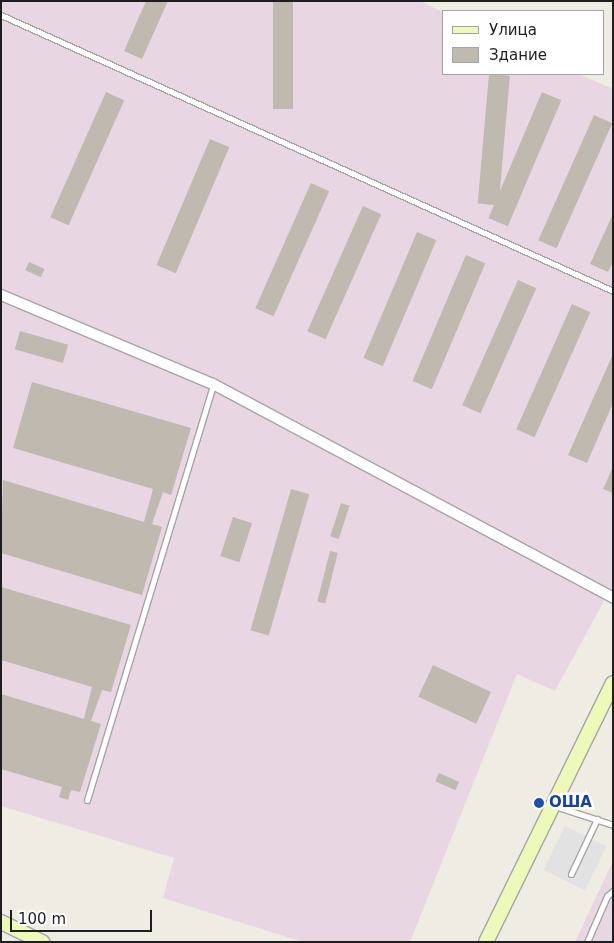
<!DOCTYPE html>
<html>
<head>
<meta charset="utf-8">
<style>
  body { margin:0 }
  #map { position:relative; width:614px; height:943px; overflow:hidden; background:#efece4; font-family:"DejaVu Sans",sans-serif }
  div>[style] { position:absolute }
  .industrial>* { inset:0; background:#e8d6e2 }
  .parking>* { inset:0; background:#e2e2e2; transform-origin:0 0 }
  .building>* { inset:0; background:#bfb9b0; transform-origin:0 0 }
  .roads { filter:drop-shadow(1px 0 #a5a5a5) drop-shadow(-1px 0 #a5a5a5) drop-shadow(0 1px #a5a5a5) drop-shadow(0 -1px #a5a5a5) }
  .lane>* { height:5px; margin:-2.5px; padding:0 2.5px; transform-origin:2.5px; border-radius:2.5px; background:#fff }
  .street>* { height:10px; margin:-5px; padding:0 5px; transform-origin:5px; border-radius:5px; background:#fff }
  .secondary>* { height:14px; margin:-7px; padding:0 7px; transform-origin:7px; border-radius:7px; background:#edf9b8 }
  .dots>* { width:14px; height:14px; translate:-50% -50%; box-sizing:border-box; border:2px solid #fff; border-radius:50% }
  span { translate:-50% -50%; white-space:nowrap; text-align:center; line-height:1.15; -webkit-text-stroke:5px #fff; paint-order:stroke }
  .transit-label { font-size:15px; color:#164399; font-weight:700 }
  .left { translate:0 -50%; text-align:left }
  .frame { position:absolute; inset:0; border:2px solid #1e1e1e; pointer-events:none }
  .legend { position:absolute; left:442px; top:10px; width:162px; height:65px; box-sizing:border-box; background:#fff; border:1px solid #a5a5a5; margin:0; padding:6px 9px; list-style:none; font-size:15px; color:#1e1e1e }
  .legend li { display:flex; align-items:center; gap:10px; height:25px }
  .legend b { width:25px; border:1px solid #a5a5a5 }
  .scale { position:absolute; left:10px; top:910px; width:142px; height:22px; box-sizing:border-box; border:2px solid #1e1e1e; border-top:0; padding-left:6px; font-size:15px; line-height:18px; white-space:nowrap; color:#1e1e1e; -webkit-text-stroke:4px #fff; paint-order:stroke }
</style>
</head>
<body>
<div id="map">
  <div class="industrial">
    <div style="clip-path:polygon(1px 1px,420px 1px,443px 12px,443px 74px,579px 74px,613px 89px,613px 603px,605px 599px,555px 691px,517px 674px,410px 942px,303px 942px,163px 898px,174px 858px,1px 806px)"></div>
    <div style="clip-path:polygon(613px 861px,613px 942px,575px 942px)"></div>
  </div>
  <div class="parking">
    <div style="left:565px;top:826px;width:46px;height:49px;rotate:26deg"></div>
  </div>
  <div class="building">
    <div style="clip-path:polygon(146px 1px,168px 1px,142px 59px,124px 51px)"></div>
    <div style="left:273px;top:1px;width:20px;height:108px"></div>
    <div style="left:489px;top:74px;width:21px;height:130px;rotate:5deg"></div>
    <div style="left:106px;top:92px;width:20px;height:137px;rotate:24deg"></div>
    <div style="left:542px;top:92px;width:21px;height:137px;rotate:23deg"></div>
    <div style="left:594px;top:115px;width:20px;height:137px;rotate:24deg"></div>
    <div style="left:210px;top:139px;width:21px;height:137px;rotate:23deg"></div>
    <div style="left:311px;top:183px;width:20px;height:137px;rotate:24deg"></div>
    <div style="left:363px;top:206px;width:20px;height:137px;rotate:24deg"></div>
    <div style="clip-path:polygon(613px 214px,613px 262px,608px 272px,590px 264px)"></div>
    <div style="left:417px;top:232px;width:21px;height:137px;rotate:23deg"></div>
    <div style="left:466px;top:255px;width:21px;height:137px;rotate:23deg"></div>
    <div style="left:29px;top:262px;width:17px;height:9px;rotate:24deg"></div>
    <div style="left:518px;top:280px;width:20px;height:137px;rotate:24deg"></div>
    <div style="left:572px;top:304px;width:20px;height:137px;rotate:24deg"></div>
    <div style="left:20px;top:331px;width:50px;height:19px;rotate:16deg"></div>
    <div style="clip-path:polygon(613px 354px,613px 403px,587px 463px,568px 455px)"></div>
    <div style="clip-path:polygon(32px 382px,191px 428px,171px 495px,163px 492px,152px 524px,162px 527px,142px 595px,1px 553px,3px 480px,144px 522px,153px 489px,13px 448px)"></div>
    <div style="clip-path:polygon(613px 467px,613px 493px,603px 489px)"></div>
    <div style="left:291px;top:489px;width:19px;height:147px;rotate:16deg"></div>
    <div style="left:341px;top:503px;width:9px;height:35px;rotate:18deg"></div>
    <div style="left:233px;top:517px;width:20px;height:41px;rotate:18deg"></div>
    <div style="left:330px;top:551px;width:8px;height:52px;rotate:14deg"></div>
    <div style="clip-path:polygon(1px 587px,131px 625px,111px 692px,102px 690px,91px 721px,101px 724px,80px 792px,71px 790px,68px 800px,59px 797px,62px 787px,1px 769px,1px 694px,84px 719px,92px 687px,1px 660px)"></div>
    <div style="left:433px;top:665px;width:64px;height:35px;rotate:25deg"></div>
    <div style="left:439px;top:773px;width:22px;height:9px;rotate:24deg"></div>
  </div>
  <div class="roads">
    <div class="lane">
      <div style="left:1px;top:15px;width:671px;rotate:24.27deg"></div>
      <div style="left:87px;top:800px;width:435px;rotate:-73.1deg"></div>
      <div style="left:555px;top:806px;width:61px;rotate:18.1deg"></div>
      <div style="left:571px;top:874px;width:61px;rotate:-64.7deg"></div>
      <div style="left:587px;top:942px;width:50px;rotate:-66.5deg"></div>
      <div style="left:607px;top:896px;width:8px;rotate:-40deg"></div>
    </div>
    <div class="street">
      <div style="left:1px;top:295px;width:230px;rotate:22.8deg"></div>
      <div style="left:213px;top:384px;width:454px;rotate:28.1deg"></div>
    </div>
    <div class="secondary">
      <div style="left:1px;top:922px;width:46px;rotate:26deg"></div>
      <div style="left:486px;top:942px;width:288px;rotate:-63.9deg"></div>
    </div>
  </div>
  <div class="dots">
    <div style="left:539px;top:803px;background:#1a4fb4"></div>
  </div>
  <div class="transit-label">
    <span class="left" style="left:549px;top:803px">ОША</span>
  </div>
  <div class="frame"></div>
  <ul class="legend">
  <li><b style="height:6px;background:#edf9b8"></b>Улица</li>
  <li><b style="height:14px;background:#bfb9b0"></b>Здание</li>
  </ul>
  <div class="scale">100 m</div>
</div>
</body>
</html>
